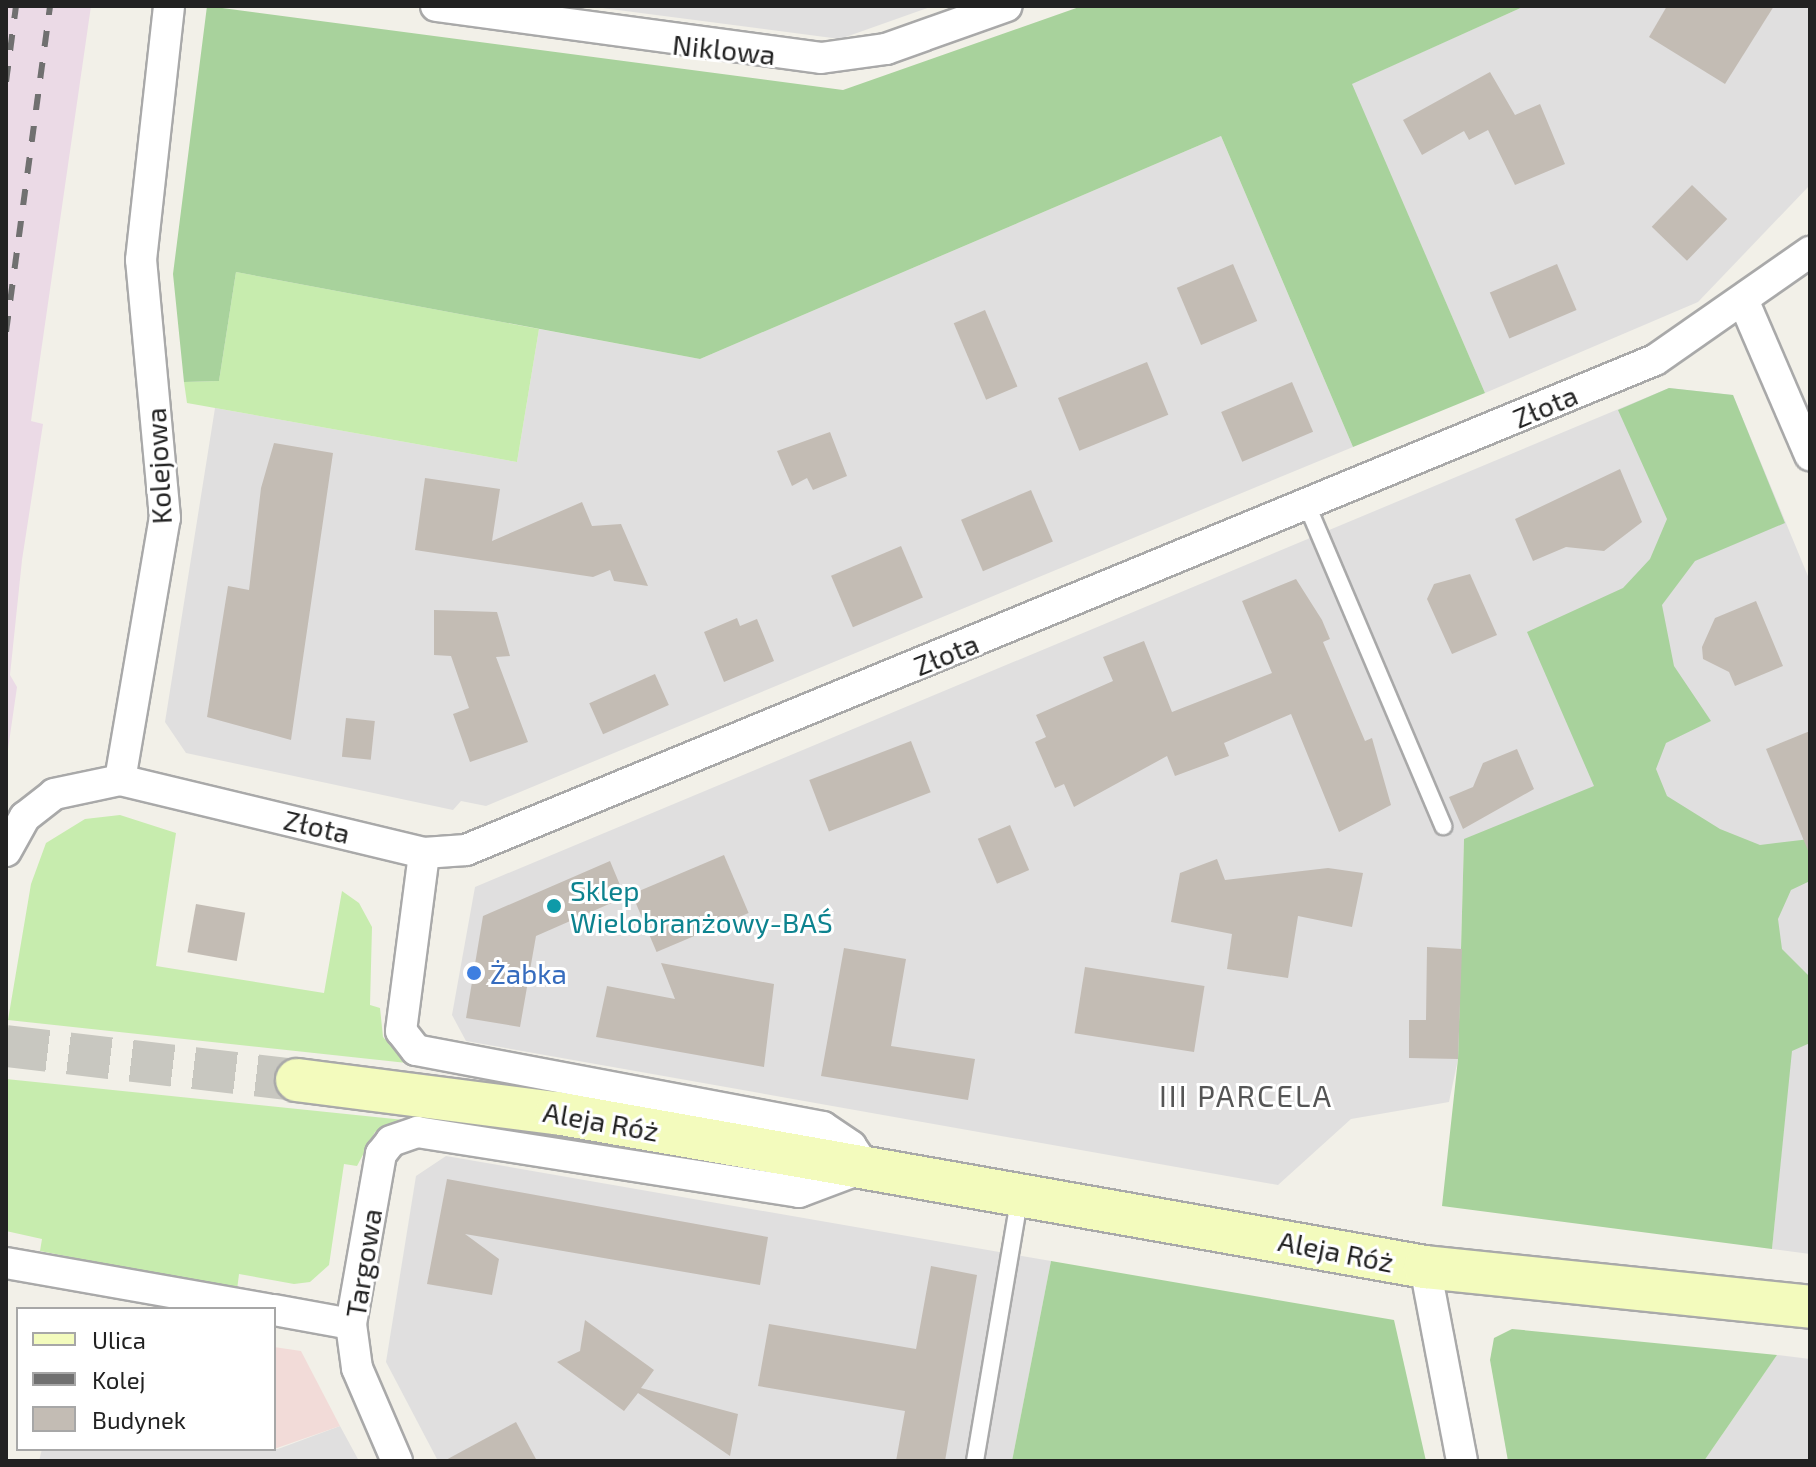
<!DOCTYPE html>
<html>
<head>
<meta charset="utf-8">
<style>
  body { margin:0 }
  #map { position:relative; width:1816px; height:1467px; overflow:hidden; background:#f2f0e8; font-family:"Exo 2",sans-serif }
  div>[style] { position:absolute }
  .residential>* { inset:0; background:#e0dfdf }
  .commercial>* { inset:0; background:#f2dbd8 }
  .industrial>* { inset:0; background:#ebdae6 }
  .grass>* { inset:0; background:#c7ecae }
  .forest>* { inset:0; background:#a8d29c }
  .building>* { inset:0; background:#c3bcb4; transform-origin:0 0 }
  .secondary-tunnel>* { height:42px; margin-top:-21px; transform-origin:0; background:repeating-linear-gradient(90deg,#c8c7c0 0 42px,transparent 0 63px) }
  .roads { filter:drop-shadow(2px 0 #a9a9a9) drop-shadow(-2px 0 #a9a9a9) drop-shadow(0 2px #a9a9a9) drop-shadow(0 -2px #a9a9a9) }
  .lane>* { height:16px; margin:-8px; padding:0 8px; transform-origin:8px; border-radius:8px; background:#fff }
  .street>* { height:30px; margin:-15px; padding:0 15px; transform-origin:15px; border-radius:15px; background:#fff }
  .secondary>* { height:42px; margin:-21px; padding:0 21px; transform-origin:21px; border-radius:21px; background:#f3fbbd }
  .rail>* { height:6px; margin-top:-3px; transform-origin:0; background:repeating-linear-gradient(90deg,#707070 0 16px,transparent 0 32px) }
  .dots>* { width:22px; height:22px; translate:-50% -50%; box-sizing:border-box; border:4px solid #fff; border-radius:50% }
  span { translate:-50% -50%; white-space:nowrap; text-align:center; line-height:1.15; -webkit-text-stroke:6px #fff; paint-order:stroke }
  .street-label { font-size:28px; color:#222 }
  .culture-label { font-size:28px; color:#0d838f }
  .left { translate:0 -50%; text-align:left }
  .shop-label { font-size:28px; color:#366cbe }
  .neighbourhood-label { font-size:30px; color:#555; letter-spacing:2px }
  .frame { position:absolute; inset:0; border:8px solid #222; pointer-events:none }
  .legend { position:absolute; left:16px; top:1307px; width:260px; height:144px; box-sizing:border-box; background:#fff; border:2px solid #a7a7a7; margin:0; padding:10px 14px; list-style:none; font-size:24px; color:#222 }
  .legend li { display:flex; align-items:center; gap:16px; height:40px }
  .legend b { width:40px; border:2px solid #a7a7a7 }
</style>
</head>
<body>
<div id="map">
  <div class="residential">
    <div style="clip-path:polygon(587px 6px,933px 6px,840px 39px)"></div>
    <div style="clip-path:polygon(1525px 6px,1810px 6px,1810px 185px,1698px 302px,1485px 393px,1351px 84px)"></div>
    <div style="clip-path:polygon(1221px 136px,1353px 447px,486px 806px,461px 801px,453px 810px,186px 753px,165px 722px,215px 408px,517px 462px,539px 329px,700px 359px)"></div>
    <div style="clip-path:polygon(1669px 388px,1733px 395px,1810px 581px,1810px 1254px,1772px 1249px,1791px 1051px,1464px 839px,1458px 1059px,1449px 1102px,1351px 1119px,1278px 1185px,466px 1041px,452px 1015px,475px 887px)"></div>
    <div style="clip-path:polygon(446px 1156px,1051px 1261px,1012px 1461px,438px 1461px,386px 1362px,416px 1176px)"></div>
    <div style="clip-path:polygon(1777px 1355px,1810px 1359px,1810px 1461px,1704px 1461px)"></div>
    <div style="clip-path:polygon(340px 1426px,359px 1461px,39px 1461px,42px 1449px,278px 1449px)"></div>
  </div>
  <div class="commercial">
    <div style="clip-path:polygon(274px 1347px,301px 1351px,340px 1426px,274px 1449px)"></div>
  </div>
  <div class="industrial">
    <div style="clip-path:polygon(6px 6px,91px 6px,31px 421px,43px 424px,22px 560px,10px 675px,17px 687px,6px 763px)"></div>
  </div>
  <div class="grass">
    <div style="clip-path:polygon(236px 272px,539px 329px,517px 462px,187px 403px,184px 382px,219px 381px)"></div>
    <div style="clip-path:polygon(120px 815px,176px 833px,156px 966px,324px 993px,342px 891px,359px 903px,372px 927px,370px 1005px,380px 1008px,383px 1037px,407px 1063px,8px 1020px,31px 884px,46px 843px,85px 819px)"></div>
    <div style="clip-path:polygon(6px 1079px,414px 1121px,375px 1132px,357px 1166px,344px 1164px,329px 1265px,310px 1282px,294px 1284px,239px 1274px,237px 1290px,40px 1251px,42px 1239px,6px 1231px)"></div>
  </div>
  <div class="forest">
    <div style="clip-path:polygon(207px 6px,843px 90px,1082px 6px,1525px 6px,1352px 84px,1485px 393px,1353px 447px,1221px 136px,700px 359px,236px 272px,219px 381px,184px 382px,173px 274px)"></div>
    <div style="clip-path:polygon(1669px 388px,1733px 395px,1785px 523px,1695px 561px,1662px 605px,1674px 666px,1711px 721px,1666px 743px,1656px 769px,1667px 796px,1720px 829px,1760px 845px,1810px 839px,1810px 881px,1791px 890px,1778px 919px,1782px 949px,1810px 977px,1810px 1043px,1792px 1051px,1772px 1249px,1442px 1206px,1458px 1059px,1464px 839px,1594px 786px,1527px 632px,1623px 588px,1650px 559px,1667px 519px,1618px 410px)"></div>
    <div style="clip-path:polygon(1051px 1261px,1394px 1320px,1426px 1461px,1012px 1461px)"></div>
    <div style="clip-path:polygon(1512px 1329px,1777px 1355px,1704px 1461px,1508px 1461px,1490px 1360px,1494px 1338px)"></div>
  </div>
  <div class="building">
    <div style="clip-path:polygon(1667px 6px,1774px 6px,1725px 84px,1649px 37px)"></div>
    <div style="clip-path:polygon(1490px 72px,1515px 115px,1540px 104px,1565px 164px,1515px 185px,1488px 130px,1469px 140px,1464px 131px,1422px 155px,1403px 120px)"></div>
    <div style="left:1692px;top:185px;width:49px;height:58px;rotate:44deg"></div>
    <div style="left:1233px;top:264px;width:62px;height:61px;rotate:67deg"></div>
    <div style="left:1557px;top:264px;width:50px;height:73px;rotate:67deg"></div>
    <div style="left:985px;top:310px;width:83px;height:34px;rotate:67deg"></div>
    <div style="left:1147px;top:362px;width:57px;height:96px;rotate:68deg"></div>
    <div style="left:1292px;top:382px;width:54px;height:77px;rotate:67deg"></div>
    <div style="clip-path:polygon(830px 432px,847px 476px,813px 490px,807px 478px,792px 486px,777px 451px)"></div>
    <div style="clip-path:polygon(274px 443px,333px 453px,291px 740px,207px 717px,228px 586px,249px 590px,261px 488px)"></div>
    <div style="clip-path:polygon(1620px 469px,1642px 522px,1604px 551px,1566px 547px,1533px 561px,1515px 519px)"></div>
    <div style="clip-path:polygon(425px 478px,500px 489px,492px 541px,582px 502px,592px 526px,621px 524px,648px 586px,614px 581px,610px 570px,593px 577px,415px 550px)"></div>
    <div style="left:1031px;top:490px;width:56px;height:76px;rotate:67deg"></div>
    <div style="left:901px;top:546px;width:56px;height:76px;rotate:67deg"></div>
    <div style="clip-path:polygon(1470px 574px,1497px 635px,1452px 654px,1427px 599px,1434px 584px)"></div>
    <div style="clip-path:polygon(1296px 579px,1322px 620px,1330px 639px,1323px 642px,1365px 741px,1372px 738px,1391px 805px,1339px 832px,1291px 714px,1224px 743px,1229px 756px,1175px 776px,1167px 756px,1074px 807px,1064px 784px,1055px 788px,1035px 742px,1046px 737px,1036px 715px,1113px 681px,1103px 657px,1144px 641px,1172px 712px,1272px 673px,1242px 601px)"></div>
    <div style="clip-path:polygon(1756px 601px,1783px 666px,1735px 686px,1729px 672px,1703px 659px,1702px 647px,1715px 618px)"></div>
    <div style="clip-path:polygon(434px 610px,497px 612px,510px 656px,496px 657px,528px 742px,470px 762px,453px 714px,469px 708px,451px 656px,434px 655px)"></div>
    <div style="clip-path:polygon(737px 618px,740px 626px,757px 619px,774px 661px,724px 682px,704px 632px)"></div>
    <div style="left:655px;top:674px;width:34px;height:72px;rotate:66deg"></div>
    <div style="left:346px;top:718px;width:29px;height:39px;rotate:6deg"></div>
    <div style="clip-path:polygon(1810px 731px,1810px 853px,1809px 853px,1766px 749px)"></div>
    <div style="left:911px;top:741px;width:55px;height:109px;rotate:69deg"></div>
    <div style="clip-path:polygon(1517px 749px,1534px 789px,1463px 829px,1449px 797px,1473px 787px,1483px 763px)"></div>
    <div style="left:1010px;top:825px;width:49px;height:35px;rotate:67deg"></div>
    <div style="left:724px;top:855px;width:63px;height:100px;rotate:67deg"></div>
    <div style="clip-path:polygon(1217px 859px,1225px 880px,1328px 868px,1363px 873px,1352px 927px,1298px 916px,1288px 978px,1227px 969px,1232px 934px,1171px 922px,1180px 873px)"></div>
    <div style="clip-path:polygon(610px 861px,625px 897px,536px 936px,520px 1027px,466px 1018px,483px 916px)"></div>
    <div style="left:196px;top:904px;width:50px;height:49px;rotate:10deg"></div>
    <div style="clip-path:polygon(1427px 947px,1462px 949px,1458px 1059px,1409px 1058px,1409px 1020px,1426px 1020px)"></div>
    <div style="clip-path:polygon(844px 948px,906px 959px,891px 1046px,975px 1059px,968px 1100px,821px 1076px)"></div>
    <div style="clip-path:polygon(661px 963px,774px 984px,764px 1067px,596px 1037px,607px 986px,675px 999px)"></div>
    <div style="left:1085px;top:967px;width:121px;height:67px;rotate:9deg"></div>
    <div style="clip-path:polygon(447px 1179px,768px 1237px,760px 1285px,465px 1234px,499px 1259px,492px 1295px,427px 1284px)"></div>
    <div style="clip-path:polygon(931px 1266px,977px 1275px,945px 1461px,896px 1461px,905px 1411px,758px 1386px,769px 1324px,916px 1349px)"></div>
    <div style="clip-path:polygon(585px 1320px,654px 1370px,641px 1388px,738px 1414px,730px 1456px,638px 1393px,624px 1411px,557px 1362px,580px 1351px)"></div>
    <div style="clip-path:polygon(516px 1422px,537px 1461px,444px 1461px)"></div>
  </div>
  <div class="secondary-tunnel">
    <div style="left:6px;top:1046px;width:293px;rotate:6.7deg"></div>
  </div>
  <div class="roads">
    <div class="lane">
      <div style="left:1307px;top:505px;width:349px;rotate:67deg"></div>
      <div style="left:975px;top:1461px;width:269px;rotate:-80.4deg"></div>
    </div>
    <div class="street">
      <div style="left:436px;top:6px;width:388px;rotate:7.7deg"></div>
      <div style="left:821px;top:58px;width:66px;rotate:-7.9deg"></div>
      <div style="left:886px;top:49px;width:128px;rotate:-19.6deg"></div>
      <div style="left:1744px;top:302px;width:167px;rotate:66.7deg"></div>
      <div style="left:120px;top:780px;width:266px;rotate:-80.3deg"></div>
      <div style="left:165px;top:518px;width:259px;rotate:-95.3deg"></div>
      <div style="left:141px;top:260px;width:256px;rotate:-83.7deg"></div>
      <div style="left:6px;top:851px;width:39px;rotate:-61deg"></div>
      <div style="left:25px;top:817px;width:37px;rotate:-38deg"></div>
      <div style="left:54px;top:794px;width:67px;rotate:-12deg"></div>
      <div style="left:120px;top:780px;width:313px;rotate:13.5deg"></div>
      <div style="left:424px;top:853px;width:42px;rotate:-4.1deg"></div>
      <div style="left:466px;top:850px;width:1286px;rotate:-22.4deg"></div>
      <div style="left:1655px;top:360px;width:189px;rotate:-34.9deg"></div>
      <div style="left:6px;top:1263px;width:266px;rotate:10deg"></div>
      <div style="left:1425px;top:1267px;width:197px;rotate:79.2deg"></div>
      <div style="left:274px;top:1310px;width:78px;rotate:10.3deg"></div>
      <div style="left:397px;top:1461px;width:101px;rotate:-113.3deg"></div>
      <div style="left:357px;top:1368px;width:44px;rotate:-97.8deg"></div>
      <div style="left:351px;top:1324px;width:173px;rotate:-80deg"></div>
      <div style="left:381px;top:1154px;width:16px;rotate:-52deg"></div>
      <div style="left:391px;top:1141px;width:28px;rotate:-19deg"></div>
      <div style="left:417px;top:1132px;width:387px;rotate:8.9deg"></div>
      <div style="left:799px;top:1192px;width:71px;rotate:-20.7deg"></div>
      <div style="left:865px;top:1167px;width:25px;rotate:-124deg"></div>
      <div style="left:851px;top:1146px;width:34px;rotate:-146deg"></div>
      <div style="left:823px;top:1127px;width:414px;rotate:-169.3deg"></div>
      <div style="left:416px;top:1050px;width:24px;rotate:-128deg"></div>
      <div style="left:401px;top:1031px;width:179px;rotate:-82.6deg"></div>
    </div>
    <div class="secondary">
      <div style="left:297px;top:1080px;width:261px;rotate:7.3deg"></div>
      <div style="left:556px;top:1113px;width:883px;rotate:10.05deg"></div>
      <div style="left:1425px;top:1267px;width:387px;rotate:5.9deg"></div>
    </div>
  </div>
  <div class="rail">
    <div style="left:6px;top:82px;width:77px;rotate:-82.5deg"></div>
    <div style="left:6px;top:332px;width:329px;rotate:-82.3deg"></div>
  </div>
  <div class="dots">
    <div style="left:554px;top:906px;background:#0f9aa8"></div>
    <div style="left:474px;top:973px;background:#3f7fe0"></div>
  </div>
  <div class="street-label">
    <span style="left:724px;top:49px;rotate:6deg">Niklowa</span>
    <span style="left:1545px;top:406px;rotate:-23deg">Złota</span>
    <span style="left:158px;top:466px;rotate:-93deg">Kolejowa</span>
    <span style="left:946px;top:654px;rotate:-22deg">Złota</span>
    <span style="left:317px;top:826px;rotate:13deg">Złota</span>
    <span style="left:601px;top:1121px;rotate:10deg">Aleja Róż</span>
    <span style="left:1336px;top:1251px;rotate:11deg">Aleja Róż</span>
    <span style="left:363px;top:1263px;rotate:-81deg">Targowa</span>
  </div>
  <div class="culture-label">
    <span class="left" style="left:570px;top:906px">Sklep<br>Wielobranżowy-BAŚ</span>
  </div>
  <div class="shop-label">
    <span class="left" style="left:490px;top:973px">Żabka</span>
  </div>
  <div class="neighbourhood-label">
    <span style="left:1246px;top:1095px">III PARCELA</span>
  </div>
  <div class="frame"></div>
  <ul class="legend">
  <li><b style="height:10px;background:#f3fbbd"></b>Ulica</li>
  <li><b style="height:10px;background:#707070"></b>Kolej</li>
  <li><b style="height:22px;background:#c3bcb4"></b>Budynek</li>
  </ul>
</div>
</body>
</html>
